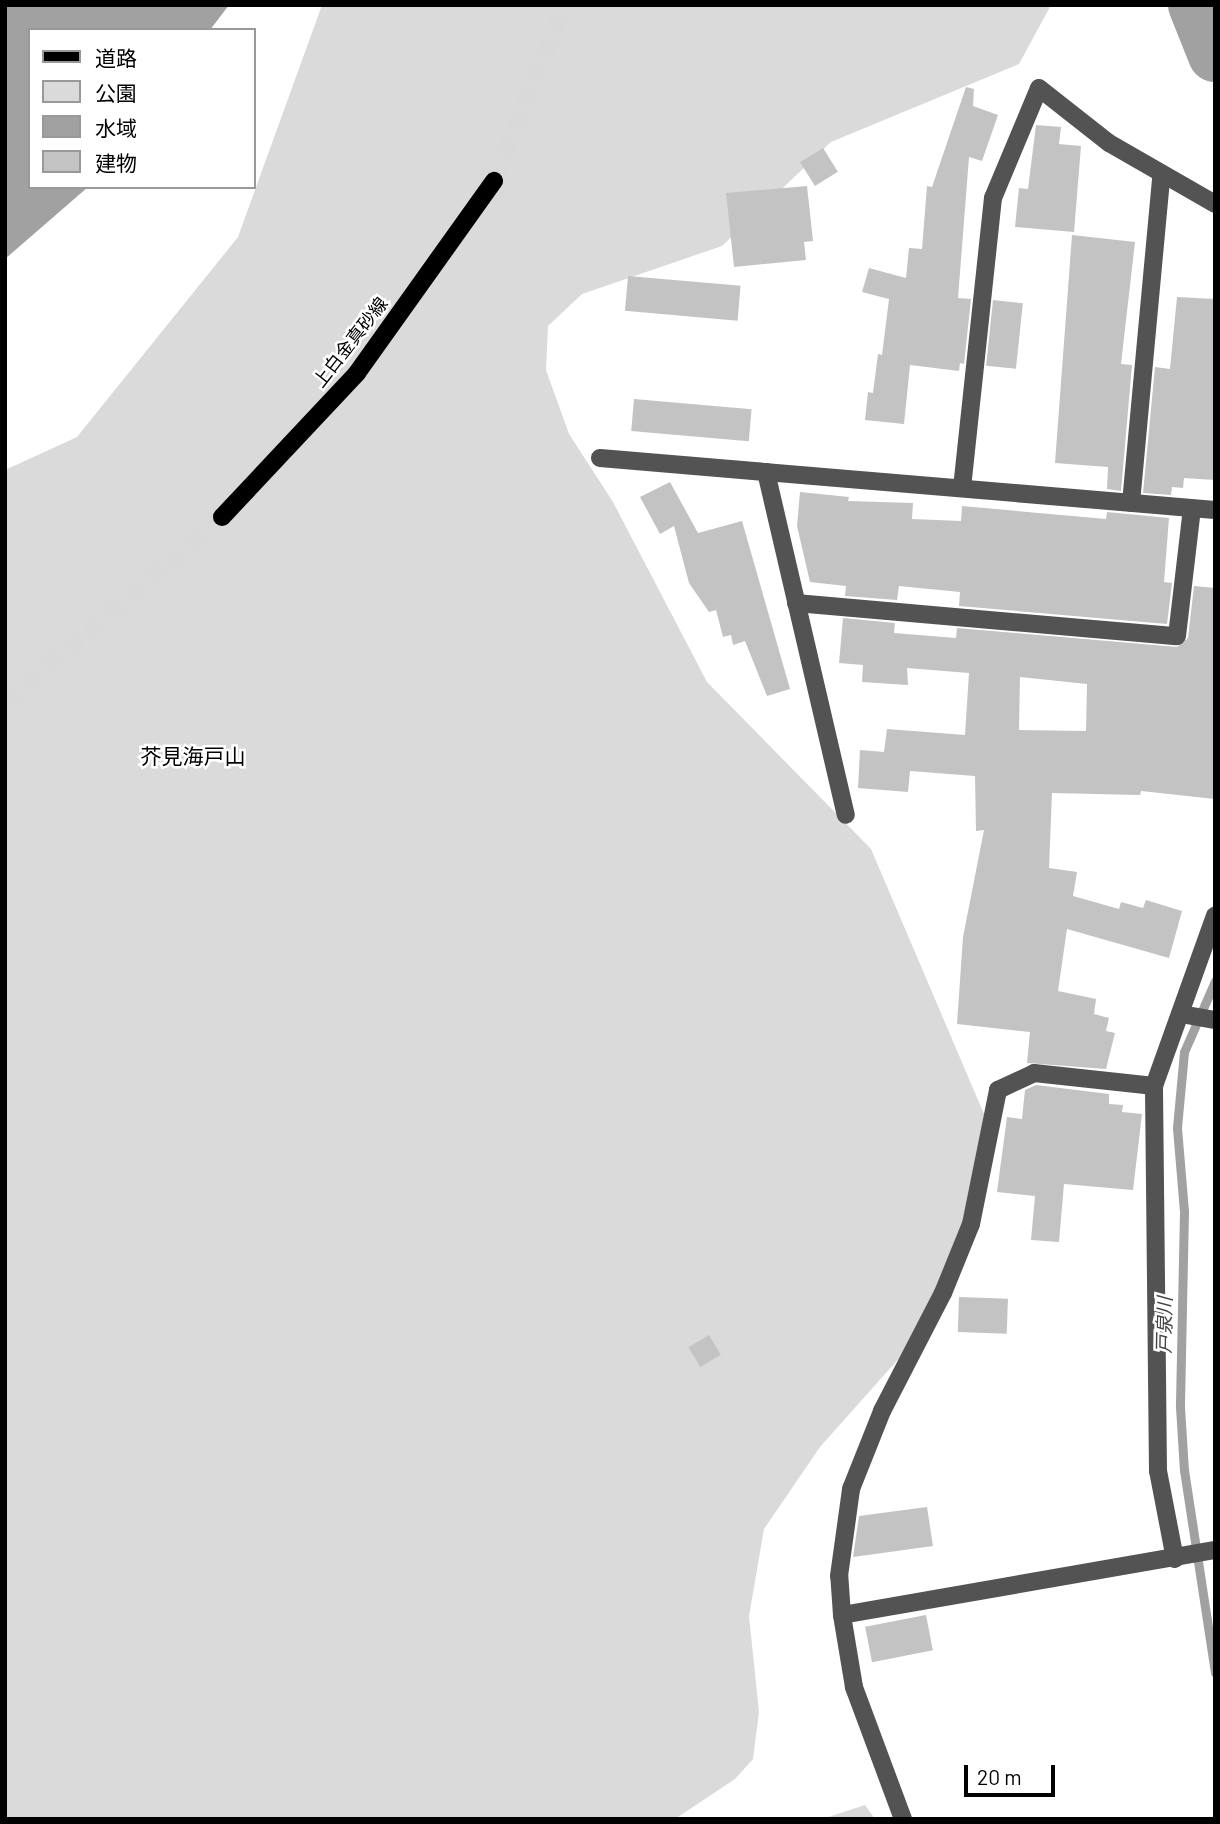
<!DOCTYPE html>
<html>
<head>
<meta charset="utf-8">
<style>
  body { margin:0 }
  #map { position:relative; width:1220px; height:1824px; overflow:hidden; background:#fff; font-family:Barlow,"Noto Sans JP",sans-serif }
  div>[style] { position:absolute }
  .green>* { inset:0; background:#dadada }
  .water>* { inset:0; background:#a1a1a1 }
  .stream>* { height:9px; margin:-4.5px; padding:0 4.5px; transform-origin:4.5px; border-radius:4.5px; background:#a1a1a1 }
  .river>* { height:54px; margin:-27px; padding:0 27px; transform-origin:27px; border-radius:27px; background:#a1a1a1 }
  .building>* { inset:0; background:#c3c3c3; transform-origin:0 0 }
  .major-tunnel>* { height:18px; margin-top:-9px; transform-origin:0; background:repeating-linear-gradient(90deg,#d9d9d9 0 18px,transparent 0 27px) }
  .minor>* { height:18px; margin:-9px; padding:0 9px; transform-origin:9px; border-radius:9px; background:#535353 }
  .major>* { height:18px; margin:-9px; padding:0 9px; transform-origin:9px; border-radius:9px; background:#000 }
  span { translate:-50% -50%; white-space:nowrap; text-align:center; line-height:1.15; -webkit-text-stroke:5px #fff; paint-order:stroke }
  .street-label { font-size:18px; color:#000 }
  .water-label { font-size:19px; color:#424242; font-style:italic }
  .quarter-label { font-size:21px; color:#000 }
  .frame { position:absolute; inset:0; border:7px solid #000; pointer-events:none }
  .legend { position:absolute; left:28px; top:28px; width:228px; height:161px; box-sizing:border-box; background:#fff; border:2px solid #999; margin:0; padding:9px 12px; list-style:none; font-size:21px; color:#000 }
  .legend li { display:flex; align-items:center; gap:14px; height:35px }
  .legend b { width:35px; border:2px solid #999 }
  .scale { position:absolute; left:964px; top:1765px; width:91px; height:32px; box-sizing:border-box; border:4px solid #000; border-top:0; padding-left:9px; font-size:21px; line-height:24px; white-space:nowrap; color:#000; -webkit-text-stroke:5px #fff; paint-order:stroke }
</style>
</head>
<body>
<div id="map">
  <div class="green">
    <div style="clip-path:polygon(322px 5px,1051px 5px,1019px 64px,831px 142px,722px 246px,582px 294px,548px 326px,546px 370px,569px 434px,613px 502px,707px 682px,871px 849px,984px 1114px,973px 1227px,901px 1356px,820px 1447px,764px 1529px,749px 1616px,759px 1712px,753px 1759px,735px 1779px,675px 1819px,5px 1819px,5px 470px,77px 437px,238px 237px)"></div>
    <div style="clip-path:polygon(865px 1805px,875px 1819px,822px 1819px)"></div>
  </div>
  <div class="water">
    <div style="clip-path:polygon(5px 5px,229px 5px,210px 30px,30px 30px,30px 187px,88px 187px,5px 259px)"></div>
  </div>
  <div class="stream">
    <div style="left:1215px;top:981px;width:77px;rotate:113.6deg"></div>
    <div style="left:1184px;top:1052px;width:76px;rotate:95.3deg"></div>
    <div style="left:1177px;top:1128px;width:84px;rotate:85.2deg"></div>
    <div style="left:1184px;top:1212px;width:195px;rotate:91.2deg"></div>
    <div style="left:1180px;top:1407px;width:63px;rotate:86.4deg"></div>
    <div style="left:1184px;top:1470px;width:205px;rotate:81.3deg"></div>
  </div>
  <div class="river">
    <div style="left:1195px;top:5px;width:54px;rotate:68.2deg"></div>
  </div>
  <div class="building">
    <div style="clip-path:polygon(966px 87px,974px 89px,973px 106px,998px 115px,982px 161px,969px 157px,958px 298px,971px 299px,964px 364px,960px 363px,959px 371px,910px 365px,904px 424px,865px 420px,868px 392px,873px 393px,878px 354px,882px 355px,889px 299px,862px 292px,869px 268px,906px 278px,909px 248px,922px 249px,927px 186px,932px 187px)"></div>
    <div style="clip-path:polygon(1036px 125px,1061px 127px,1059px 144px,1081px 146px,1074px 232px,1015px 227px,1019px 188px,1028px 189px)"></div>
    <div style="left:823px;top:148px;width:28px;height:27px;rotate:58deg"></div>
    <div style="clip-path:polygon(807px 186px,813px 241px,804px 242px,806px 260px,734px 267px,726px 193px)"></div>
    <div style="clip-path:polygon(1072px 235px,1135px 242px,1121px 364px,1132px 365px,1121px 491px,1107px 489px,1108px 467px,1055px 463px)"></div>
    <div style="left:628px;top:276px;width:113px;height:35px;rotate:5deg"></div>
    <div style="clip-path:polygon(1177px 297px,1215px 299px,1215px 480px,1184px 478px,1183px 488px,1172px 487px,1171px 495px,1143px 493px,1155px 367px,1170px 369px)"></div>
    <div style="left:993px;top:300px;width:30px;height:66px;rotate:6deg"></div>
    <div style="left:634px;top:399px;width:118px;height:32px;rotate:5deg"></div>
    <div style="clip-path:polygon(670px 482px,698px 533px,742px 521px,790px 689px,767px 696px,745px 641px,733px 645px,731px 635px,723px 637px,716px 610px,709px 612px,689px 583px,674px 526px,660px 534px,640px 497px)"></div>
    <div style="clip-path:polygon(800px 492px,849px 497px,848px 501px,913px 503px,912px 519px,961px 521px,962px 506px,1106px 519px,1107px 512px,1169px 518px,1164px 582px,1172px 583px,1167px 624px,959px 606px,960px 592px,899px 586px,897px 600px,845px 596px,846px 586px,810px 582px,797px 526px)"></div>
    <div style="clip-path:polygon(evenodd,1194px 586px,1215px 588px,1215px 799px,1141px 791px,1140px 795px,1052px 793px,1049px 868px,1077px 872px,1073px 896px,1119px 909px,1121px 902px,1143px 908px,1146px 900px,1182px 911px,1169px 958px,1067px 929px,1058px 991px,1096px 999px,1094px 1014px,1109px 1018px,1106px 1031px,1115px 1033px,1106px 1069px,1027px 1063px,1030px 1032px,957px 1024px,963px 937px,984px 830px,976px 831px,975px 776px,910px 771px,908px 792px,858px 788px,860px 750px,884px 752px,887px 729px,965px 735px,969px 673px,907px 668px,908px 685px,862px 682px,863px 665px,839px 663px,843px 618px,895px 623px,894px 633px,956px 638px,957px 628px,1177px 647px,1188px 638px,1194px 586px,1020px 677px,1087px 684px,1086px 731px,1019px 730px,1020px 677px)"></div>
    <div style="clip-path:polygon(1036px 1085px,1109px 1094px,1109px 1104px,1123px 1105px,1122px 1112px,1142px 1114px,1133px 1190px,1064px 1184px,1059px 1242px,1031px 1240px,1035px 1196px,997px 1192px,1007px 1117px,1022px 1119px,1025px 1090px)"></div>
    <div style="left:959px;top:1297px;width:49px;height:35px;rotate:2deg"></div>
    <div style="left:709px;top:1335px;width:23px;height:24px;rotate:59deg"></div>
    <div style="clip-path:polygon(927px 1507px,933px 1546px,853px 1557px,859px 1516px)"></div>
    <div style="left:926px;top:1615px;width:36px;height:62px;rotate:79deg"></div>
  </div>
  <div class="major-tunnel">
    <div style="left:494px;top:181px;width:189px;rotate:-68.3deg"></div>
    <div style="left:5px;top:703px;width:286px;rotate:-40.6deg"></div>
  </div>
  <div class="minor">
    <div style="left:600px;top:458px;width:617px;rotate:4.83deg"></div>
    <div style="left:766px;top:472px;width:352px;rotate:76.9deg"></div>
    <div style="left:962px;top:488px;width:292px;rotate:-83.9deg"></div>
    <div style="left:993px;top:198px;width:119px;rotate:-67.3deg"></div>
    <div style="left:1039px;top:88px;width:89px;rotate:38.2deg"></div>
    <div style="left:1109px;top:143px;width:122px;rotate:29.9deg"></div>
    <div style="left:1131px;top:503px;width:327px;rotate:-84.7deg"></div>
    <div style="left:796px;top:603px;width:382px;rotate:5deg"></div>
    <div style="left:1177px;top:636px;width:128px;rotate:-83.3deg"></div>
    <div style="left:1181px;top:1014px;width:35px;rotate:10deg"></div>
    <div style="left:1175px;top:1559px;width:90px;rotate:-100.9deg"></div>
    <div style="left:1158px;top:1471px;width:385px;rotate:-90.6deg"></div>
    <div style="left:1154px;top:1086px;width:181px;rotate:-70.3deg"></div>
    <div style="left:842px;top:1615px;width:379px;rotate:-9.9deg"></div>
    <div style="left:903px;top:1819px;width:141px;rotate:-110.4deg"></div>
    <div style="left:854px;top:1687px;width:73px;rotate:-99.5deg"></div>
    <div style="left:842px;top:1615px;width:39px;rotate:-94deg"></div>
    <div style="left:839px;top:1576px;width:88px;rotate:-82.1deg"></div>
    <div style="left:851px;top:1489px;width:84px;rotate:-68.3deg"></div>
    <div style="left:882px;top:1411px;width:133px;rotate:-62.7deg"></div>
    <div style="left:943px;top:1293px;width:74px;rotate:-67.9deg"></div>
    <div style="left:971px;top:1224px;width:137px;rotate:-78.6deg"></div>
    <div style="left:998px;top:1090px;width:40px;rotate:-25deg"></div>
    <div style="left:1034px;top:1073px;width:121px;rotate:6.2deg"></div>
  </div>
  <div class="major">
    <div style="left:222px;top:517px;width:197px;rotate:-46.8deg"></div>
    <div style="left:357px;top:373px;width:236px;rotate:-54.5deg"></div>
  </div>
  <div class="street-label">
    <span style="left:350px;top:342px;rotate:-52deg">上白金真砂線</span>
  </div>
  <div class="water-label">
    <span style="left:1164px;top:1325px;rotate:-89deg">戸泉川</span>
  </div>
  <div class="quarter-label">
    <span style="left:193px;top:756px">芥見海戸山</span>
  </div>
  <div class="frame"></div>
  <ul class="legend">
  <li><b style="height:9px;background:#000"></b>道路</li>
  <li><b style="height:19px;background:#dadada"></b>公園</li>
  <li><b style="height:19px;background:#a1a1a1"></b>水域</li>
  <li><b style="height:19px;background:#c3c3c3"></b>建物</li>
  </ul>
  <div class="scale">20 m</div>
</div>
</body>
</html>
